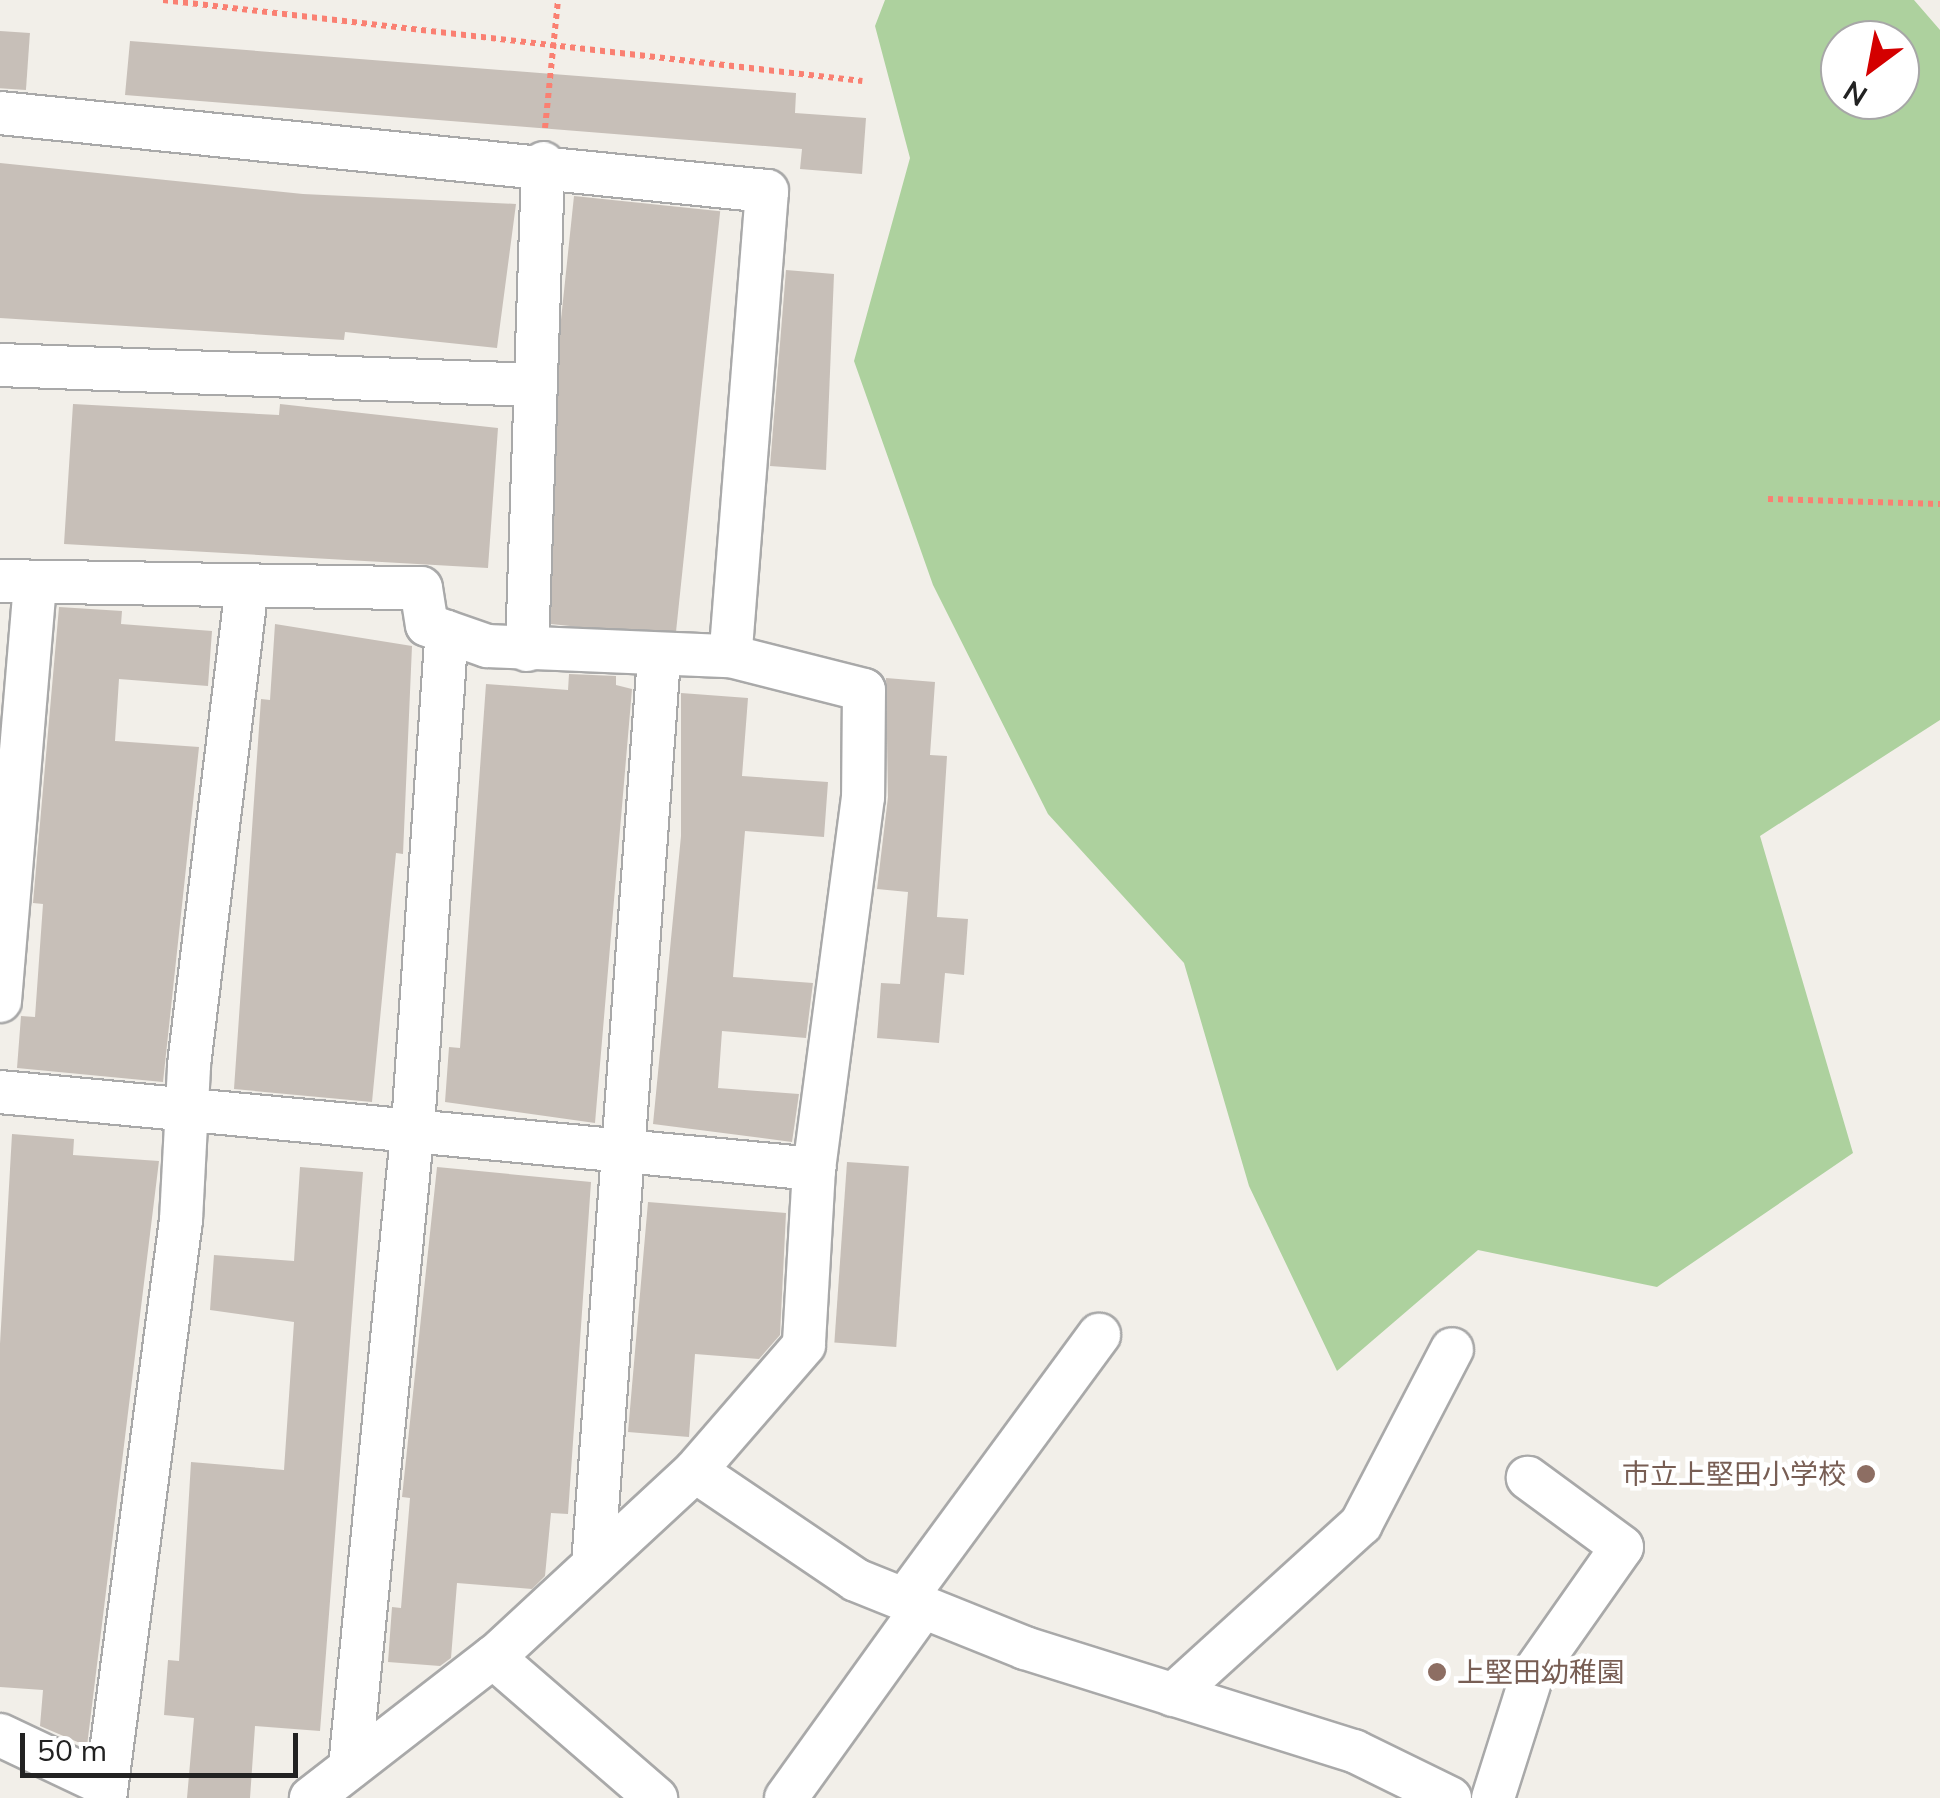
<!DOCTYPE html>
<html>
<head>
<meta charset="utf-8">
<style>
  body { margin:0 }
  #map { position:relative; width:1940px; height:1798px; overflow:hidden; background:#f2efe9; font-family:Mulish,"Noto Sans JP",sans-serif }
  div>[style] { position:absolute }
  .forest>* { inset:0; background:#add19e }
  .building>* { inset:0; background:#c7bfb8; transform-origin:0 0 }
  .path>* { height:6px; margin-top:-3px; transform-origin:0; background:repeating-linear-gradient(90deg,#fa8072 0 5px,transparent 0 10px) }
  .roads { filter:drop-shadow(2px 0 #a9a9a9) drop-shadow(-2px 0 #a9a9a9) drop-shadow(0 2px #a9a9a9) drop-shadow(0 -2px #a9a9a9) }
  .minor>* { height:42px; margin:-21px; padding:0 21px; transform-origin:21px; border-radius:21px; background:#fff }
  .dots>* { width:28px; height:28px; translate:-50% -50%; box-sizing:border-box; border:5px solid #fff; border-radius:50% }
  span { translate:-50% -50%; white-space:nowrap; text-align:center; line-height:1.15; -webkit-text-stroke:9px #fff; paint-order:stroke }
  .education-label { font-size:28px; color:#785e54 }
  .right { translate:-100% -50%; text-align:right }
  .left { translate:0 -50%; text-align:left }
  .north { position:absolute; left:1820px; top:20px; width:100px; height:100px; box-sizing:border-box; background:#fff; border:2px solid #a7a7a7; border-radius:50%; rotate:212deg; font-size:28px; font-weight:700; line-height:40px; text-align:center; color:#222 }
  .north::after { content:''; display:block; margin:auto; width:35px; height:45px; background:#d40000; clip-path:polygon(50% 0,100% 100%,50% 72%,0 100%) }
  .scale { position:absolute; left:20px; top:1733px; width:278px; height:45px; box-sizing:border-box; border:5px solid #222; border-top:0; padding-left:12px; font-size:30px; line-height:35px; white-space:nowrap; color:#222; -webkit-text-stroke:8px #fff; paint-order:stroke }
</style>
</head>
<body>
<div id="map">
  <div class="forest">
    <div style="clip-path:polygon(evenodd,885px 0,1914px 0,1940px 30px,1940px 720px,1760px 836px,1853px 1153px,1657px 1287px,1478px 1250px,1337px 1371px,1249px 1186px,1184px 963px,1048px 814px,933px 585px,854px 361px,910px 158px,875px 26px,885px 0,1840px 40px,1900px 40px,1900px 100px,1840px 100px,1840px 40px)"></div>
  </div>
  <div class="building">
    <div style="left:0;top:31px;width:30px;height:57px;rotate:4deg"></div>
    <div style="clip-path:polygon(130px 41px,796px 93px,795px 113px,866px 118px,862px 174px,800px 169px,802px 149px,125px 95px)"></div>
    <div style="clip-path:polygon(0 163px,303px 194px,516px 204px,497px 348px,345px 332px,344px 340px,0 318px)"></div>
    <div style="left:574px;top:196px;width:147px;height:428px;rotate:6deg"></div>
    <div style="clip-path:polygon(786px 270px,834px 274px,826px 470px,770px 466px)"></div>
    <div style="clip-path:polygon(73px 404px,279px 415px,280px 404px,498px 428px,488px 568px,64px 544px)"></div>
    <div style="clip-path:polygon(59px 607px,122px 611px,121px 624px,212px 631px,208px 686px,119px 679px,115px 741px,199px 747px,163px 1082px,17px 1068px,21px 1016px,35px 1017px,43px 904px,33px 903px)"></div>
    <div style="clip-path:polygon(275px 624px,412px 646px,403px 854px,396px 853px,372px 1102px,234px 1089px,261px 699px,270px 700px)"></div>
    <div style="clip-path:polygon(569px 674px,616px 676px,616px 685px,632px 689px,595px 1123px,445px 1102px,449px 1047px,460px 1048px,486px 684px,568px 690px)"></div>
    <div style="clip-path:polygon(886px 678px,935px 682px,930px 755px,947px 756px,937px 917px,968px 919px,964px 975px,945px 973px,939px 1043px,877px 1038px,881px 983px,900px 984px,908px 892px,877px 889px,888px 797px)"></div>
    <div style="clip-path:polygon(681px 693px,748px 698px,742px 776px,828px 782px,824px 837px,745px 831px,733px 977px,813px 983px,806px 1038px,722px 1031px,718px 1088px,799px 1094px,792px 1142px,653px 1124px,681px 836px)"></div>
    <div style="clip-path:polygon(12px 1134px,74px 1139px,73px 1155px,159px 1161px,87px 1746px,40px 1726px,43px 1690px,0 1687px,0 1344px)"></div>
    <div style="left:847px;top:1162px;width:62px;height:181px;rotate:4deg"></div>
    <div style="clip-path:polygon(300px 1167px,363px 1172px,320px 1731px,255px 1726px,250px 1798px,187px 1798px,194px 1718px,164px 1715px,168px 1660px,179px 1661px,191px 1462px,284px 1470px,294px 1322px,210px 1310px,214px 1255px,294px 1261px)"></div>
    <div style="clip-path:polygon(437px 1167px,591px 1182px,568px 1514px,551px 1513px,545px 1576px,532px 1589px,457px 1583px,451px 1658px,440px 1666px,388px 1662px,392px 1607px,401px 1608px,410px 1498px,402px 1497px)"></div>
    <div style="clip-path:polygon(648px 1202px,786px 1213px,780px 1335px,759px 1359px,695px 1354px,689px 1437px,628px 1432px)"></div>
  </div>
  <div class="path">
    <div style="left:163px;top:0;width:704px;rotate:6.61deg"></div>
    <div style="left:545px;top:128px;width:129px;rotate:-84.2deg"></div>
    <div style="left:1768px;top:499px;width:172px;rotate:1.7deg"></div>
  </div>
  <div class="roads">
    <div class="minor">
      <div style="left:0;top:113px;width:771px;rotate:5.81deg"></div>
      <div style="left:767px;top:191px;width:466px;rotate:94.5deg"></div>
      <div style="left:0;top:365px;width:536px;rotate:2.14deg"></div>
      <div style="left:0;top:581px;width:421px;rotate:1deg"></div>
      <div style="left:421px;top:588px;width:37px;rotate:81deg"></div>
      <div style="left:427px;top:625px;width:64px;rotate:19.3deg"></div>
      <div style="left:487px;top:646px;width:243px;rotate:2.4deg"></div>
      <div style="left:730px;top:656px;width:138px;rotate:14.2deg"></div>
      <div style="left:864px;top:690px;width:107px;rotate:90.5deg"></div>
      <div style="left:863px;top:797px;width:375px;rotate:97.5deg"></div>
      <div style="left:814px;top:1169px;width:176px;rotate:93.3deg"></div>
      <div style="left:804px;top:1345px;width:167px;rotate:130.9deg"></div>
      <div style="left:695px;top:1471px;width:263px;rotate:137.2deg"></div>
      <div style="left:502px;top:1650px;width:242px;rotate:142.2deg"></div>
      <div style="left:527px;top:650px;width:487px;rotate:-88.1deg"></div>
      <div style="left:0;top:1001px;width:420px;rotate:-85.2deg"></div>
      <div style="left:0;top:1092px;width:818px;rotate:5.4deg"></div>
      <div style="left:695px;top:1471px;width:194px;rotate:34.1deg"></div>
      <div style="left:856px;top:1580px;width:182px;rotate:21.9deg"></div>
      <div style="left:1025px;top:1648px;width:345px;rotate:17.4deg"></div>
      <div style="left:1354px;top:1751px;width:107px;rotate:26.1deg"></div>
      <div style="left:593px;top:1565px;width:910px;rotate:-85.84deg"></div>
      <div style="left:905px;top:1599px;width:328px;rotate:-53.7deg"></div>
      <div style="left:493px;top:1657px;width:216px;rotate:40.9deg"></div>
      <div style="left:1173px;top:1695px;width:254px;rotate:-42.3deg"></div>
      <div style="left:1361px;top:1524px;width:197px;rotate:-62.5deg"></div>
      <div style="left:0;top:1735px;width:117px;rotate:25.3deg"></div>
      <div style="left:350px;top:1767px;width:644px;rotate:-84.39deg"></div>
      <div style="left:413px;top:1126px;width:495px;rotate:-86.1deg"></div>
      <div style="left:105px;top:1798px;width:583px;rotate:-82.51deg"></div>
      <div style="left:181px;top:1220px;width:155px;rotate:-87deg"></div>
      <div style="left:189px;top:1065px;width:482px;rotate:-83.1deg"></div>
      <div style="left:786px;top:1798px;width:235px;rotate:-54.3deg"></div>
      <div style="left:1493px;top:1798px;width:129px;rotate:-72.4deg"></div>
      <div style="left:1532px;top:1675px;width:156px;rotate:-54.9deg"></div>
      <div style="left:1622px;top:1547px;width:117px;rotate:-143.7deg"></div>
    </div>
  </div>
  <div class="dots">
    <div style="left:1866px;top:1474px;background:#8d6e63"></div>
    <div style="left:1437px;top:1672px;background:#8d6e63"></div>
  </div>
  <div class="education-label">
    <span class="right" style="left:1846px;top:1474px">市立上堅田小学校</span>
    <span class="left" style="left:1457px;top:1672px">上堅田幼稚園</span>
  </div>
  <div class="north">N</div>
  <div class="scale">50 m</div>
</div>
</body>
</html>
